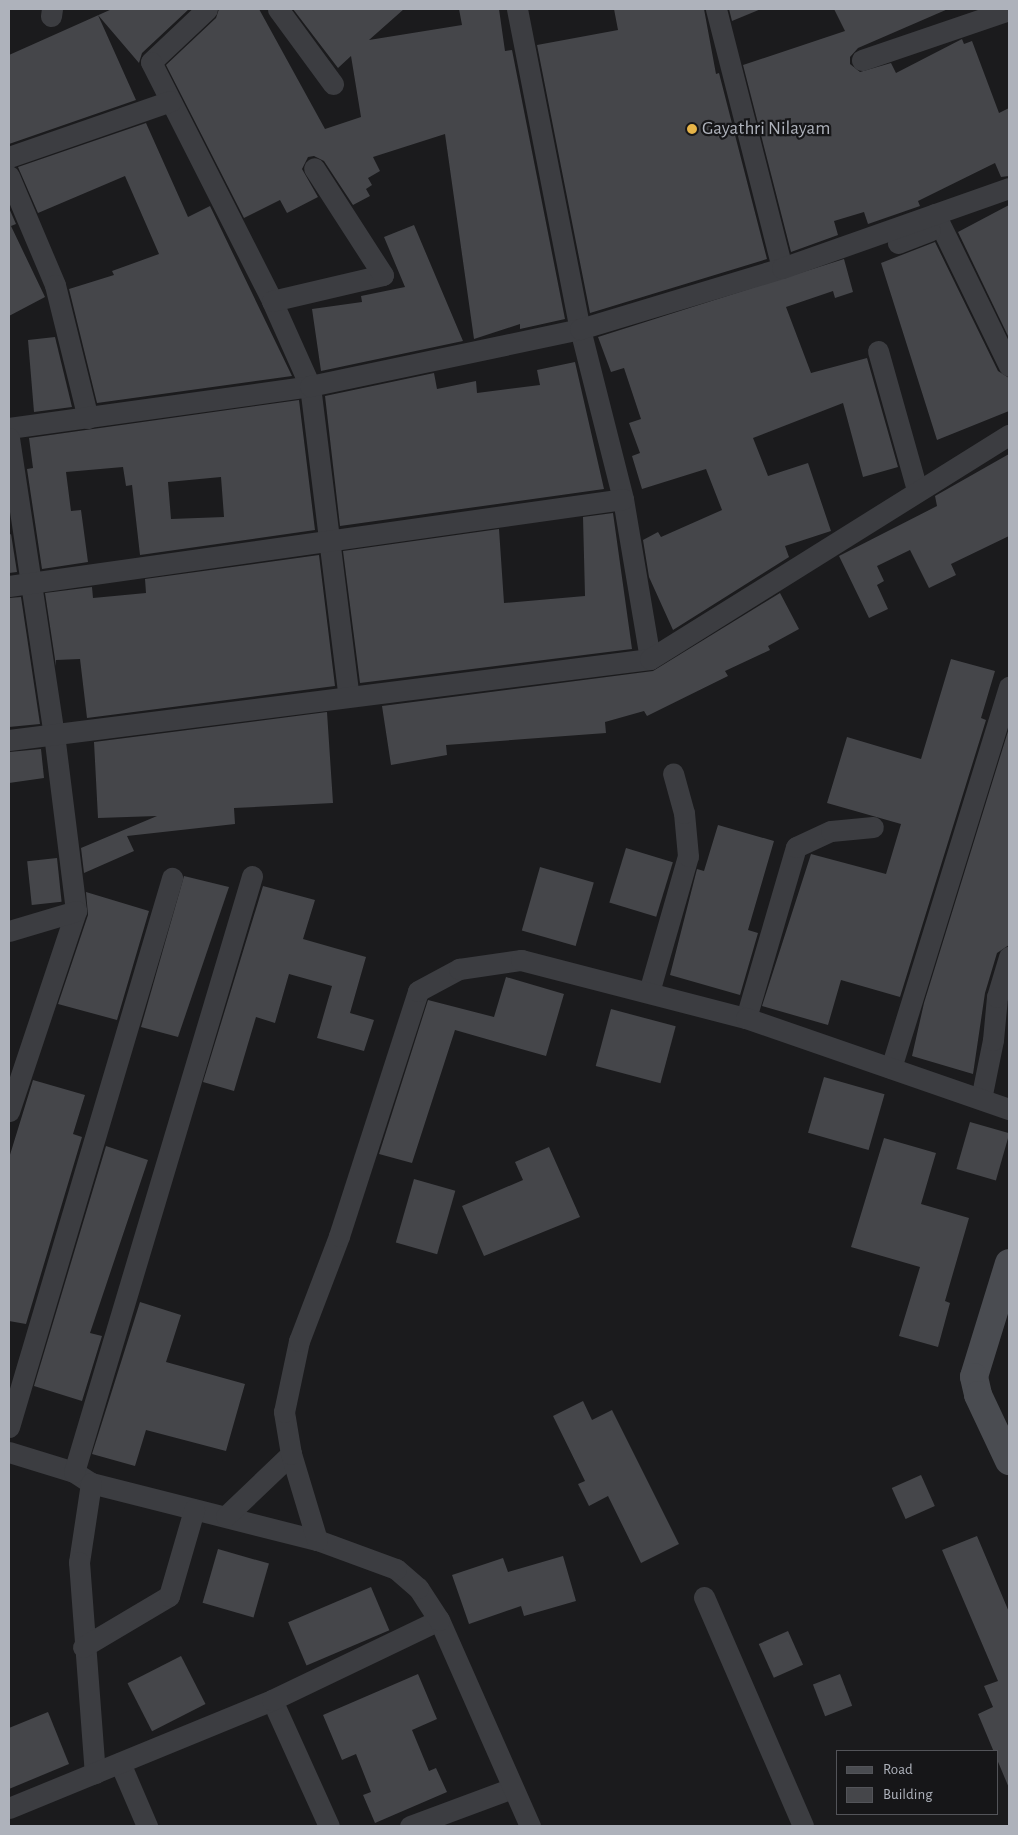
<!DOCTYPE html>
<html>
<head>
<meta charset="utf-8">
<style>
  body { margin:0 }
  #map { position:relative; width:1018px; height:1835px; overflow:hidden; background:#1b1b1d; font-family:"Alegreya Sans",sans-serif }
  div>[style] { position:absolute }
  .building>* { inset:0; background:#45464a; transform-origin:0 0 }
  .minor>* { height:21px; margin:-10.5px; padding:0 10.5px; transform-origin:10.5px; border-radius:10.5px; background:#3c3d41 }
  .secondary>* { height:28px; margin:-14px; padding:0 14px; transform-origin:14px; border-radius:14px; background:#4a4c51 }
  .dots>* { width:14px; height:14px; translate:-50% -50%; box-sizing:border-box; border:2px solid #161618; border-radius:50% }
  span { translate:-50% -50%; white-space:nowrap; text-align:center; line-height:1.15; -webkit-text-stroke:4.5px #161618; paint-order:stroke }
  .poi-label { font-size:19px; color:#aeb2bb }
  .left { translate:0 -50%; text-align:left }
  .frame { position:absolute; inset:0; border:10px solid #aeb2bb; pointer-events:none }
  .legend { position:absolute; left:836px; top:1750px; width:162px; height:65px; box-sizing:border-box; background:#161618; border:1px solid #535459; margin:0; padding:6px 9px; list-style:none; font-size:15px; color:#aeb2bb }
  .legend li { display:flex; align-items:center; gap:10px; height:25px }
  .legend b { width:25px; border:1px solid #535459 }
</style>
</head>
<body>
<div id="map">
  <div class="building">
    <div style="clip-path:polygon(112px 9px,189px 9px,142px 53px,139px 63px,98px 15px,136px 100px,9px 144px,9px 55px)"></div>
    <div style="clip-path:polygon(219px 9px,259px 9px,325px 129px,361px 117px,351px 56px,338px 68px,293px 9px,404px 9px,369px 40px,462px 25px,459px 9px,499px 9px,505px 51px,512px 50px,565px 319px,520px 329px,520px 324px,474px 339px,445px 134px,373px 157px,380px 171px,368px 178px,372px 185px,366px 189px,370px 196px,353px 205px,324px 161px,314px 156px,308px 157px,302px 169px,318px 197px,287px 213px,280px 200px,244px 218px,166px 65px,216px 18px)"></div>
    <div style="clip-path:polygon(614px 9px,704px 9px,716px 74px,719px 73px,767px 259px,590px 313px,537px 45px,618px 30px)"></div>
    <div style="clip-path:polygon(729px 9px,761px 9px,732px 21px)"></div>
    <div style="clip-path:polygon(834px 9px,948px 9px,858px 48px,850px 57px,850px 64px,860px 72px,891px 63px,896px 73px,962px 39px,964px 44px,972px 41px,999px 113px,1009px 108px,1009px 176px,1001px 177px,995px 163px,918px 201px,920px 206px,868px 224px,864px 212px,834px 221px,838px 235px,791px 252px,743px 65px,845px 31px)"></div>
    <div style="clip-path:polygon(146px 123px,188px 217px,210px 206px,292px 376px,97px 403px,69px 289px,114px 275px,112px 271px,159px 254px,125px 176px,38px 213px,18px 167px)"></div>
    <div style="clip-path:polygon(1009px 205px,1009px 338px,958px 232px)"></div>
    <div style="clip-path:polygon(9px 208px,16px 224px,11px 226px,45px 297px,9px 316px)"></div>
    <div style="clip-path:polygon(414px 225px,463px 341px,321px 371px,312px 309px,362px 302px,361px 296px,405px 287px,384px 237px)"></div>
    <div style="clip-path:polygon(935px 242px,998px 371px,1009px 378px,1009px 411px,937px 440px,881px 263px)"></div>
    <div style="clip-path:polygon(844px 259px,853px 292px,835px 298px,833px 291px,786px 307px,811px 373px,867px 358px,898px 467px,863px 477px,843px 403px,753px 438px,768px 476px,808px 463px,831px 531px,785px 546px,789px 557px,673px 630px,649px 577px,643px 540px,658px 532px,661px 537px,722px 510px,706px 469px,642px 489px,632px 456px,640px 453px,629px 423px,641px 419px,624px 368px,611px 372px,598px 337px)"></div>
    <div style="clip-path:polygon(55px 337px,72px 407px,34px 412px,28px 340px)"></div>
    <div style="clip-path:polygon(575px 362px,604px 489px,340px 526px,325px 396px,434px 373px,437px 389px,476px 381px,477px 393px,540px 385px,537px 370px)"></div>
    <div style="clip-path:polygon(evenodd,299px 400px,315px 530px,140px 555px,132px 485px,126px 486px,123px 467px,66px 472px,71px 511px,81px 510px,88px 562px,42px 569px,27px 469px,33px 468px,29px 438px,299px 400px,221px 477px,224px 517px,171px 519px,168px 482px,221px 477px)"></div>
    <div style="clip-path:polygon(1009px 454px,1009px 536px,951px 564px,956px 575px,929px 588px,910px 550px,877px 566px,884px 581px,877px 585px,888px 609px,869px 618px,839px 556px,937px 506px,935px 496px)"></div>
    <div style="clip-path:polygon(613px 513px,632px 649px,360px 683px,343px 551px,499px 529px,504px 603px,585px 596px,583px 517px)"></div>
    <div style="clip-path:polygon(11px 534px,17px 572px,9px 573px,9px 535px)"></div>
    <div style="clip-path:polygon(319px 555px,335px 686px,87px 718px,80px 659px,56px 660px,56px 666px,45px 593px,92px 587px,93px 598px,146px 593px,145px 579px)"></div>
    <div style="clip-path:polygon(780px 593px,799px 629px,768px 646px,770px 650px,725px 671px,728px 676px,647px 716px,644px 711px,605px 722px,606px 733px,446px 745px,447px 755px,391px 765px,382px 706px,653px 671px)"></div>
    <div style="clip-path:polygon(21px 597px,40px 724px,9px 727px,9px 598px)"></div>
    <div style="clip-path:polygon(951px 659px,995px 671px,981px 718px,986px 720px,900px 997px,841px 980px,828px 1025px,762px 1006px,811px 854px,886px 874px,901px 824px,827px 803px,847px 737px,921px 759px)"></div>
    <div style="clip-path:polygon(327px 712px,333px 803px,234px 808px,235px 824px,127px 836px,134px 851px,84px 873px,81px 848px,157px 816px,98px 818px,94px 742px)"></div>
    <div style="clip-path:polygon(1009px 728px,1009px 945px,997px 953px,985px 993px,973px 1074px,912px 1056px,924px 1003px)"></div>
    <div style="clip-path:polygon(41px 749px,44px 778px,9px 783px,9px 752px)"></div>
    <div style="clip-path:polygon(718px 825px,774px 841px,748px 930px,758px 933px,740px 995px,670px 975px,697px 869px,704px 871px)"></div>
    <div style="left:626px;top:848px;width:49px;height:57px;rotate:17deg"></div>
    <div style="left:57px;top:858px;width:44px;height:30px;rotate:84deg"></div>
    <div style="left:540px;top:867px;width:56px;height:66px;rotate:16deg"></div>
    <div style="clip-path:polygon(184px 876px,229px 887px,178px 1037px,141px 1027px)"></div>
    <div style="clip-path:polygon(263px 886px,315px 900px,303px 939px,366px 957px,350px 1013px,374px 1020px,364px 1051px,317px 1038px,332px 986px,289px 974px,275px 1023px,256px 1017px,234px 1091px,203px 1082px)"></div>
    <div style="clip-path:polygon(86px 892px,149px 911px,117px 1020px,58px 1004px,88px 915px)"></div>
    <div style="clip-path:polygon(506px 977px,564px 994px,546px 1056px,455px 1030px,412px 1163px,379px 1154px,428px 1000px,494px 1017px)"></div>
    <div style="left:611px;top:1009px;width:67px;height:59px;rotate:15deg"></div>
    <div style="left:824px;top:1077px;width:63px;height:58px;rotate:16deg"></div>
    <div style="clip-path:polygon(33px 1080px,85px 1095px,73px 1134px,82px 1137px,26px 1324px,9px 1321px,9px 1158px)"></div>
    <div style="left:970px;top:1122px;width:41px;height:49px;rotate:16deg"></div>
    <div style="clip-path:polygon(884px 1138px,936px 1153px,921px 1204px,969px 1218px,945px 1301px,950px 1303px,938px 1347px,899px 1336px,920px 1267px,851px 1247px)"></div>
    <div style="clip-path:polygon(106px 1146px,148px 1160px,90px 1333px,102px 1336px,82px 1401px,34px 1386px)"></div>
    <div style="clip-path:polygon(549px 1147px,580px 1217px,484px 1256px,462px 1206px,523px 1180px,515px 1162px)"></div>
    <div style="left:414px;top:1179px;width:43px;height:66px;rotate:16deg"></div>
    <div style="clip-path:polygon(140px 1302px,181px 1315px,166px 1362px,245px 1384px,226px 1451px,146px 1430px,135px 1466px,92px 1454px)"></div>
    <div style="clip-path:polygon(583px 1401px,592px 1420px,612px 1410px,679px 1544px,641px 1563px,608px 1496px,589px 1506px,578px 1484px,585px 1481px,553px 1416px)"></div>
    <div style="left:921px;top:1475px;width:34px;height:32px;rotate:66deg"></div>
    <div style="clip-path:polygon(977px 1536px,1009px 1612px,1009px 1788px,978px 1714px,993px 1707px,984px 1686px,998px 1681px,942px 1550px)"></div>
    <div style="left:218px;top:1549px;width:53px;height:56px;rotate:16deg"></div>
    <div style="clip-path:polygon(563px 1556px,576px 1601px,524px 1616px,521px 1606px,469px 1624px,452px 1575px,503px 1558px,508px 1572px)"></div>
    <div style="left:371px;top:1587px;width:47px;height:90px;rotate:67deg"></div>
    <div style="left:788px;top:1631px;width:37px;height:32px;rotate:66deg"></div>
    <div style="left:181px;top:1656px;width:54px;height:60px;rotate:63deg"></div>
    <div style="clip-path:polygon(418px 1674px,437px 1719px,412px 1730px,429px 1771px,436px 1768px,447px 1792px,375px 1823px,363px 1795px,371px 1792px,356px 1754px,342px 1760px,323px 1715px)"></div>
    <div style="left:840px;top:1674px;width:34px;height:29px;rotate:69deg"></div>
    <div style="clip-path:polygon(48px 1712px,69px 1764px,9px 1789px,9px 1728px)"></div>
  </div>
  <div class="minor">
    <div style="left:207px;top:9px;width:77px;rotate:136.6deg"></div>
    <div style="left:151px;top:62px;width:268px;rotate:63.1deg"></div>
    <div style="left:272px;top:301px;width:93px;rotate:65.9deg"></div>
    <div style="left:310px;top:386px;width:313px;rotate:82.9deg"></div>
    <div style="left:278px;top:9px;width:93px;rotate:53.7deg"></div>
    <div style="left:517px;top:9px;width:326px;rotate:78.9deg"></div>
    <div style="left:580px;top:329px;width:175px;rotate:75.8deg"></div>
    <div style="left:623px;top:499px;width:162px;rotate:80.4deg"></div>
    <div style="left:716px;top:9px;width:267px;rotate:75.7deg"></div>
    <div style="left:51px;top:16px;width:7px;rotate:-82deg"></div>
    <div style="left:862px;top:60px;width:155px;rotate:-18.8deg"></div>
    <div style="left:9px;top:157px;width:171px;rotate:-19.1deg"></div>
    <div style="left:9px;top:176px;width:118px;rotate:67.1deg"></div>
    <div style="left:55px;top:285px;width:137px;rotate:76.1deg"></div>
    <div style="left:935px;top:214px;width:169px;rotate:64deg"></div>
    <div style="left:898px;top:243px;width:34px;rotate:-21deg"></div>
    <div style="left:272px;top:301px;width:114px;rotate:-13.2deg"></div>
    <div style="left:383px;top:275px;width:127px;rotate:-122.8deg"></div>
    <div style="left:878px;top:351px;width:144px;rotate:74.3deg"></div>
    <div style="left:9px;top:428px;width:304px;rotate:-7.9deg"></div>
    <div style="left:310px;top:386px;width:276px;rotate:-11.9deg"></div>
    <div style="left:580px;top:329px;width:211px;rotate:-16.8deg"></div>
    <div style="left:782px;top:268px;width:241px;rotate:-19.4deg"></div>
    <div style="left:9px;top:438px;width:299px;rotate:81.4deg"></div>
    <div style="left:54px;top:734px;width:178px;rotate:82.9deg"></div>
    <div style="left:76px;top:911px;width:211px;rotate:108.5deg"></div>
    <div style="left:9px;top:586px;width:620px;rotate:-8.06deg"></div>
    <div style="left:9px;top:740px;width:646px;rotate:-7.2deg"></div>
    <div style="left:650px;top:659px;width:423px;rotate:-32deg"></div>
    <div style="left:9px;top:931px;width:70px;rotate:-16.6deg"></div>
    <div style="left:649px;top:992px;width:141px;rotate:-74deg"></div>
    <div style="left:688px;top:856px;width:43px;rotate:-95.3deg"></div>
    <div style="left:684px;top:813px;width:41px;rotate:-105.4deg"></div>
    <div style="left:746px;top:1018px;width:178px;rotate:-73.7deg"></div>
    <div style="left:796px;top:847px;width:38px;rotate:-25deg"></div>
    <div style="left:831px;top:831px;width:42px;rotate:-5.4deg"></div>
    <div style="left:891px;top:1068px;width:399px;rotate:-72.8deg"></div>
    <div style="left:981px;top:1099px;width:60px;rotate:-78.5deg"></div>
    <div style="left:993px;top:1040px;width:43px;rotate:-84.7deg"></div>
    <div style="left:997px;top:997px;width:42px;rotate:-73.3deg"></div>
    <div style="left:9px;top:1427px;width:573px;rotate:-73.46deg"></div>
    <div style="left:9px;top:1452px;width:68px;rotate:17.1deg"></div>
    <div style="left:74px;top:1472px;width:20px;rotate:33deg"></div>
    <div style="left:91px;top:1483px;width:233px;rotate:14.2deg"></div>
    <div style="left:74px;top:1472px;width:622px;rotate:-73.37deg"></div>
    <div style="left:91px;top:1483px;width:80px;rotate:98.6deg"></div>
    <div style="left:79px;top:1562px;width:212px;rotate:85.7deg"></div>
    <div style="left:226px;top:1516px;width:90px;rotate:-43.6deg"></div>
    <div style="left:704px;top:1597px;width:249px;rotate:66.6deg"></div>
    <div style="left:83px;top:1647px;width:100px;rotate:-30.7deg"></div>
    <div style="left:169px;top:1596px;width:90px;rotate:-73.8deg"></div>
    <div style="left:272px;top:1700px;width:138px;rotate:65.7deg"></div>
    <div style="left:120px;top:1763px;width:69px;rotate:66.8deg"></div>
    <div style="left:9px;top:1808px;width:284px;rotate:-22.3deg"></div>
    <div style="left:272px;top:1700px;width:185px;rotate:-25.6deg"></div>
    <div style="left:410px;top:1826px;width:109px;rotate:-20.4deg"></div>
    <div style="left:530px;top:1826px;width:225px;rotate:-113.8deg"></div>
    <div style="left:439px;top:1620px;width:38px;rotate:-123deg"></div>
    <div style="left:418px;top:1588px;width:29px;rotate:-139deg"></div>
    <div style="left:396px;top:1569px;width:84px;rotate:-159.8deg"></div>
    <div style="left:317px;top:1540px;width:90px;rotate:-106.8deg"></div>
    <div style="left:291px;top:1454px;width:43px;rotate:-99.5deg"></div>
    <div style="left:284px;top:1412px;width:73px;rotate:-78.1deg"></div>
    <div style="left:299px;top:1341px;width:112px;rotate:-69.1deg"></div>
    <div style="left:339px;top:1236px;width:257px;rotate:-72.1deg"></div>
    <div style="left:418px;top:991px;width:47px;rotate:-28.2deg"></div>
    <div style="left:459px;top:969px;width:63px;rotate:-8.3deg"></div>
    <div style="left:521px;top:960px;width:232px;rotate:14.5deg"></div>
    <div style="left:746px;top:1018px;width:278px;rotate:19.1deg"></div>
  </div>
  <div class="secondary">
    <div style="left:1009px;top:1263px;width:119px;rotate:107.1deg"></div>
    <div style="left:974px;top:1377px;width:18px;rotate:77deg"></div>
    <div style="left:978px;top:1395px;width:73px;rotate:64.8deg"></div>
  </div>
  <div class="dots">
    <div style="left:692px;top:129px;background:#e7b448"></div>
  </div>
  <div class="poi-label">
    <span class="left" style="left:702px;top:129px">Gayathri Nilayam</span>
  </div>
  <div class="frame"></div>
  <ul class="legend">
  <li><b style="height:6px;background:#4a4c51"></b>Road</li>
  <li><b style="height:14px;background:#45464a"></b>Building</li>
  </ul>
</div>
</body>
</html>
